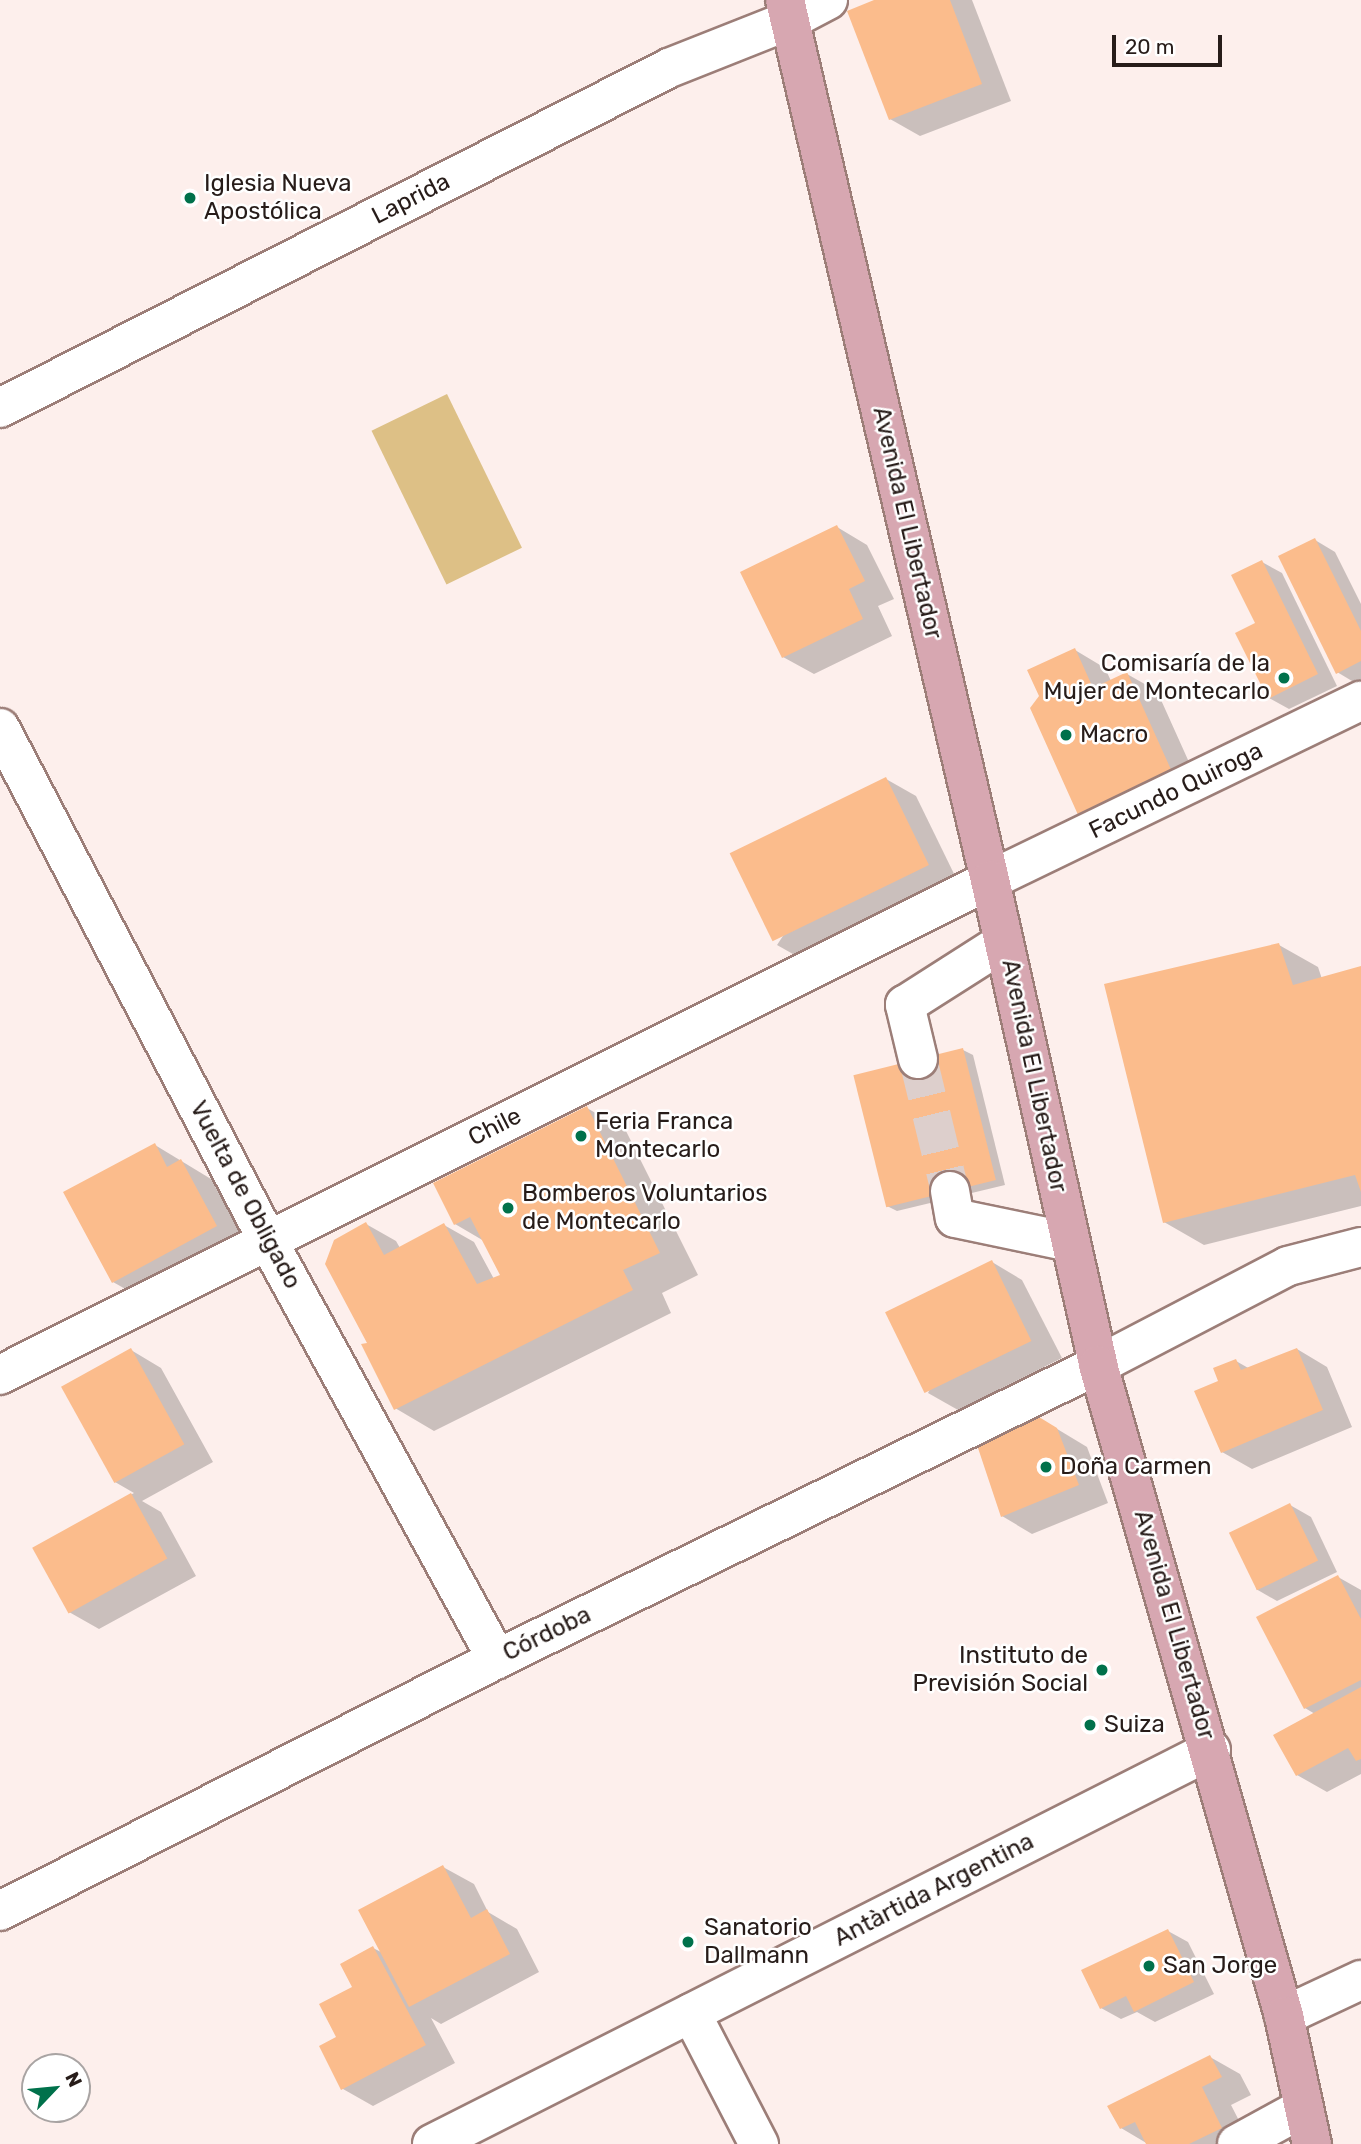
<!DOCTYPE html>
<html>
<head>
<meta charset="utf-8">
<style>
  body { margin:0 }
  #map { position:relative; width:1361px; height:2144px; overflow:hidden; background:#fdefec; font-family:Rubik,sans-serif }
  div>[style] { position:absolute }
  .green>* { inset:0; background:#ddc086; transform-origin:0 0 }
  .shadow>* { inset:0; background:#0003 }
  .building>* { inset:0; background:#fbbc8c; transform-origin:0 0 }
  .minor-tunnel>* { height:38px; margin-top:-19px; transform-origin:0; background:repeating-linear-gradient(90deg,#ddcfcc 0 38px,transparent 0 57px) }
  .roads { filter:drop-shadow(2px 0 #9c7e78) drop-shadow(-2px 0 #9c7e78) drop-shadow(0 2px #9c7e78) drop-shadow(0 -2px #9c7e78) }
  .minor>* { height:38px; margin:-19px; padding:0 19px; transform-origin:19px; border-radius:19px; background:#fff }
  .major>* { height:38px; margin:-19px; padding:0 19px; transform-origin:19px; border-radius:19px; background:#d7a7b1 }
  .dots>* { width:19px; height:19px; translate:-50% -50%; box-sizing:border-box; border:4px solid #fff; border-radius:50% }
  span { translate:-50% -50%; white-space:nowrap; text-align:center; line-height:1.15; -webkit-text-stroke:5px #fff; paint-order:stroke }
  .poi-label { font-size:24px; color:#271c19 }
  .left { translate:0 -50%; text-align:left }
  .right { translate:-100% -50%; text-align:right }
  .street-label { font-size:24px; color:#271c19 }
  .north { position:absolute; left:21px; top:2053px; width:70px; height:70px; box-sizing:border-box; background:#fff; border:2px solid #a9a4a3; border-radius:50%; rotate:64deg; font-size:19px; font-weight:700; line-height:28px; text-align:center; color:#271c19 }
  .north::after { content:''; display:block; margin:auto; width:24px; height:32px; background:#00714b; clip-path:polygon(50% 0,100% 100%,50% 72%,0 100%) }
  .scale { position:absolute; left:1112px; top:35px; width:110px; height:32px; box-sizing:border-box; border:4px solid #271c19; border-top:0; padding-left:9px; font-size:21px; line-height:24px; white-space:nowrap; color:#271c19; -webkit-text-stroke:5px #fff; paint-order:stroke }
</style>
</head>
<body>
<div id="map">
  <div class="green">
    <div style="left:447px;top:394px;width:171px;height:84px;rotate:64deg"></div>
  </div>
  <div class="shadow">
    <div style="clip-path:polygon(879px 0,972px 0,1011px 101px,920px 136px,890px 119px)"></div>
    <div style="clip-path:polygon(837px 527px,867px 545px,894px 599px,878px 606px,892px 636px,814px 674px,783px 657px)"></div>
    <div style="clip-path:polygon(1315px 540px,1335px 552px,1361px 604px,1361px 682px,1357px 684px,1337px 672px)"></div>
    <div style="clip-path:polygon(1262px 562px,1282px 573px,1337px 686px,1289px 709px,1269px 698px,1257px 624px)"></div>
    <div style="clip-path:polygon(1075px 650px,1105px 668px,1111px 681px,1127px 674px,1157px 691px,1202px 791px,1041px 697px)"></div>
    <div style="clip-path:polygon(886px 779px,916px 796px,958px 882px,807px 962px,777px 945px)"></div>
    <div style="clip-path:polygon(1279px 945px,1318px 967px,1322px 979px,1361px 968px,1361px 1206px,1204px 1245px,1164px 1222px)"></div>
    <div style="clip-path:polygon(963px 1050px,973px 1055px,1005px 1185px,897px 1211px,887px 1206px)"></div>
    <div style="clip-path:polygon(587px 1108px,626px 1131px,698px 1275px,662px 1293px,671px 1313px,434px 1431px,395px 1408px,370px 1345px,366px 1224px,396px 1241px,400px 1248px,444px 1225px,474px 1242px,494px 1279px,502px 1275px,484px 1241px,455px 1224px)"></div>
    <div style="clip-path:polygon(155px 1145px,211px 1179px,247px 1244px,143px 1299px,113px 1282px)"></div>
    <div style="clip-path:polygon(992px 1262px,1022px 1280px,1062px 1358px,958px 1410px,928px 1393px)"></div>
    <div style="clip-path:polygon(1297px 1349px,1327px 1367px,1352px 1427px,1252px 1469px,1222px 1452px,1220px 1382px,1236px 1361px,1250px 1369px)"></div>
    <div style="clip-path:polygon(131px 1350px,161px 1368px,213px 1462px,142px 1501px,161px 1512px,196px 1576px,99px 1629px,69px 1612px,34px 1548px,134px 1493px,115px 1482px)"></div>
    <div style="clip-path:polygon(1039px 1418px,1087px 1447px,1108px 1503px,1032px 1534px,1002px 1516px)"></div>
    <div style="clip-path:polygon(1290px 1505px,1311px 1517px,1337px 1572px,1277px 1601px,1256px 1589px)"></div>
    <div style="clip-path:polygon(1338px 1577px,1361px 1590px,1361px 1774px,1327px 1792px,1297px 1775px,1315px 1714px,1305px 1708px)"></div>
    <div style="clip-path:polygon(443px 1867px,474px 1884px,488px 1912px,517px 1929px,539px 1972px,441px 2024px,431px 2018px,455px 2063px,373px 2106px,343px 2089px,339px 2038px,354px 1988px,373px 1948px,383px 1953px)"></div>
    <div style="clip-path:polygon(1168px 1931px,1188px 1942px,1214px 1994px,1155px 2022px,1137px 2012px,1121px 2019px,1101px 2008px)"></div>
    <div style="clip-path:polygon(1210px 2057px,1240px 2074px,1251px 2095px,1231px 2105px,1251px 2144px,1148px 2144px,1121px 2128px)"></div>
  </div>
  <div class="building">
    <div style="clip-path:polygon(874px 0,950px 0,982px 84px,889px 120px,847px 11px)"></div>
    <div style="clip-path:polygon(837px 525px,865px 581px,849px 589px,863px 619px,782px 658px,740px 572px)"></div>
    <div style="clip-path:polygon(1315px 538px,1361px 631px,1361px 661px,1336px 674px,1278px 556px)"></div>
    <div style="clip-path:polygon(1262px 560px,1318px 674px,1268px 699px,1235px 633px,1255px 623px,1231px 575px)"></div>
    <div style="clip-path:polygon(1075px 648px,1093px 688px,1127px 672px,1173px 774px,1079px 817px,1030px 708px,1039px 696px,1027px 670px)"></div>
    <div style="left:886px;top:777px;width:98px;height:174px;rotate:64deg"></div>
    <div style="clip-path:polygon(1279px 943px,1293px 985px,1361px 966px,1361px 1192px,1355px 1175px,1163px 1223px,1104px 984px)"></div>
    <div style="left:963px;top:1048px;width:136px;height:113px;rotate:76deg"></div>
    <div style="clip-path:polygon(587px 1106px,660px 1253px,623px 1270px,633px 1290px,394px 1410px,361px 1344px,367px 1343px,325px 1264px,334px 1240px,366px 1222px,384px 1255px,444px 1223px,477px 1284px,500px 1275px,470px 1217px,454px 1225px,433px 1183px)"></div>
    <div style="clip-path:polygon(155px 1143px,167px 1167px,181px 1159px,217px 1226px,112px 1283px,63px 1192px)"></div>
    <div style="left:992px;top:1260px;width:90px;height:119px;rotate:64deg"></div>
    <div style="left:131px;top:1348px;width:110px;height:80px;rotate:61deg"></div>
    <div style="clip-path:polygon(1297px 1348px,1323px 1410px,1221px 1453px,1194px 1391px,1218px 1381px,1213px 1368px,1236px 1359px,1241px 1370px)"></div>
    <div style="clip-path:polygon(1039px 1417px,1057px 1428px,1079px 1485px,1001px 1517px,976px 1442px)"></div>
    <div style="left:131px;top:1493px;width:75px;height:113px;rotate:61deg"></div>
    <div style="left:1290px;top:1503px;width:64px;height:68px;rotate:64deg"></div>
    <div style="clip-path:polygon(1338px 1575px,1361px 1619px,1361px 1680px,1304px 1709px,1256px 1617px)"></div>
    <div style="clip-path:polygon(1361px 1687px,1361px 1759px,1356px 1761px,1348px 1748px,1296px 1776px,1273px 1735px)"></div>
    <div style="clip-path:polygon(443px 1865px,471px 1918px,487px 1909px,510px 1954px,409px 2007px,358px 1910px)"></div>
    <div style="clip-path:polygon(1168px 1929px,1194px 1982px,1134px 2012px,1126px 1996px,1100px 2009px,1081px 1970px)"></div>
    <div style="clip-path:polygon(373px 1946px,426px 2045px,341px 2090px,319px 2046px,336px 2037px,319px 2004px,352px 1987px,340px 1964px)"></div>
    <div style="clip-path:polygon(1210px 2055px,1222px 2077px,1202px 2087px,1222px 2128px,1189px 2144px,1146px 2144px,1135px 2122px,1120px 2129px,1107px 2106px)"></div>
  </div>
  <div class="minor-tunnel">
    <div style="left:918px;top:1059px;width:136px;rotate:76.4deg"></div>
  </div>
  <div class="roads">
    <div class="minor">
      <div style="left:0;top:408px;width:750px;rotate:-26.94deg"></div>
      <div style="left:669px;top:68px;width:130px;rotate:-21.6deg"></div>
      <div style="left:790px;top:20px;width:43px;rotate:-27.8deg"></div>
      <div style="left:0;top:728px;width:579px;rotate:62.42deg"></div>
      <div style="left:268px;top:1241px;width:477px;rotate:61.3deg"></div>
      <div style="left:918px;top:1059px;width:56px;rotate:-103.5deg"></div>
      <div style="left:905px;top:1005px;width:117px;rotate:-32.5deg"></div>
      <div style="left:950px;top:1191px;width:27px;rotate:80deg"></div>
      <div style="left:955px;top:1218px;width:117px;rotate:11.8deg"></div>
      <div style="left:0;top:1375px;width:1107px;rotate:-26.57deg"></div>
      <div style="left:990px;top:880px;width:412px;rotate:-25.8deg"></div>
      <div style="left:0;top:1911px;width:557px;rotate:-26.89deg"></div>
      <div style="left:497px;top:1659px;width:669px;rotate:-26.07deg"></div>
      <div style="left:1098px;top:1365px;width:214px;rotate:-27.5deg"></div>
      <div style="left:1288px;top:1266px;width:75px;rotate:-14.6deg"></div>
      <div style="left:691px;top:2013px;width:148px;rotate:62.6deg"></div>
      <div style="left:1284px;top:2016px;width:85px;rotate:-25.1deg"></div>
      <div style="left:432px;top:2144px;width:873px;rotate:-26.83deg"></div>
      <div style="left:1237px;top:2144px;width:75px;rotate:-28.6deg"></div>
    </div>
    <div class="major">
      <div style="left:785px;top:0;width:904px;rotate:76.89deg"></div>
      <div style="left:990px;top:880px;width:497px;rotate:77.4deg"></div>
      <div style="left:1098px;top:1365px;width:677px;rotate:74.05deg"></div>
      <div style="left:1284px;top:2016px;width:131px;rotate:77.7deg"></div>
    </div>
  </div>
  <div class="dots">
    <div style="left:190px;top:198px;background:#00714b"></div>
    <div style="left:1284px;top:678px;background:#00714b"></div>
    <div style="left:1066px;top:735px;background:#00714b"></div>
    <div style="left:581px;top:1136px;background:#00714b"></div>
    <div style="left:508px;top:1208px;background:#00714b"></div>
    <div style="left:1046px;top:1467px;background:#00714b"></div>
    <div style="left:1102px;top:1670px;background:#00714b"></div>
    <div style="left:1090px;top:1725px;background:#00714b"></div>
    <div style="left:688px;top:1942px;background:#00714b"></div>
    <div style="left:1149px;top:1966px;background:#00714b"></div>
  </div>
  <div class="poi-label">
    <span class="left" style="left:204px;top:198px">Iglesia Nueva<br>Apostólica</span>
    <span class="right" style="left:1270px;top:678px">Comisaría de la<br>Mujer de Montecarlo</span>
    <span class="left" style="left:1080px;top:735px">Macro</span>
    <span class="left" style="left:595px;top:1136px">Feria Franca<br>Montecarlo</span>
    <span class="left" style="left:522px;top:1208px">Bomberos Voluntarios<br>de Montecarlo</span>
    <span class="left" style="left:1060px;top:1467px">Doña Carmen</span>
    <span class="right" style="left:1088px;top:1670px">Instituto de<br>Previsión Social</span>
    <span class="left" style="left:1104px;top:1725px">Suiza</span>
    <span class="left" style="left:704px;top:1942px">Sanatorio<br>Dallmann</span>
    <span class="left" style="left:1163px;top:1966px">San Jorge</span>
  </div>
  <div class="street-label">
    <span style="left:411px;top:199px;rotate:-27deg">Laprida</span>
    <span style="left:907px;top:523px;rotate:77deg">Avenida El Libertador</span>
    <span style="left:1176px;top:791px;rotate:-26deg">Facundo Quiroga</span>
    <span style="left:1034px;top:1076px;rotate:78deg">Avenida El Libertador</span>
    <span style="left:495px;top:1127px;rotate:-27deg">Chile</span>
    <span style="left:245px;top:1195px;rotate:62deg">Vuelta de Obligado</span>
    <span style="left:1174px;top:1625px;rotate:74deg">Avenida El Libertador</span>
    <span style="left:547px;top:1634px;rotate:-26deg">Córdoba</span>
    <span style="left:934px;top:1890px;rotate:-27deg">Antàrtida Argentina</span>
  </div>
  <div class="north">N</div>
  <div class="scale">20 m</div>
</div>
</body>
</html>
